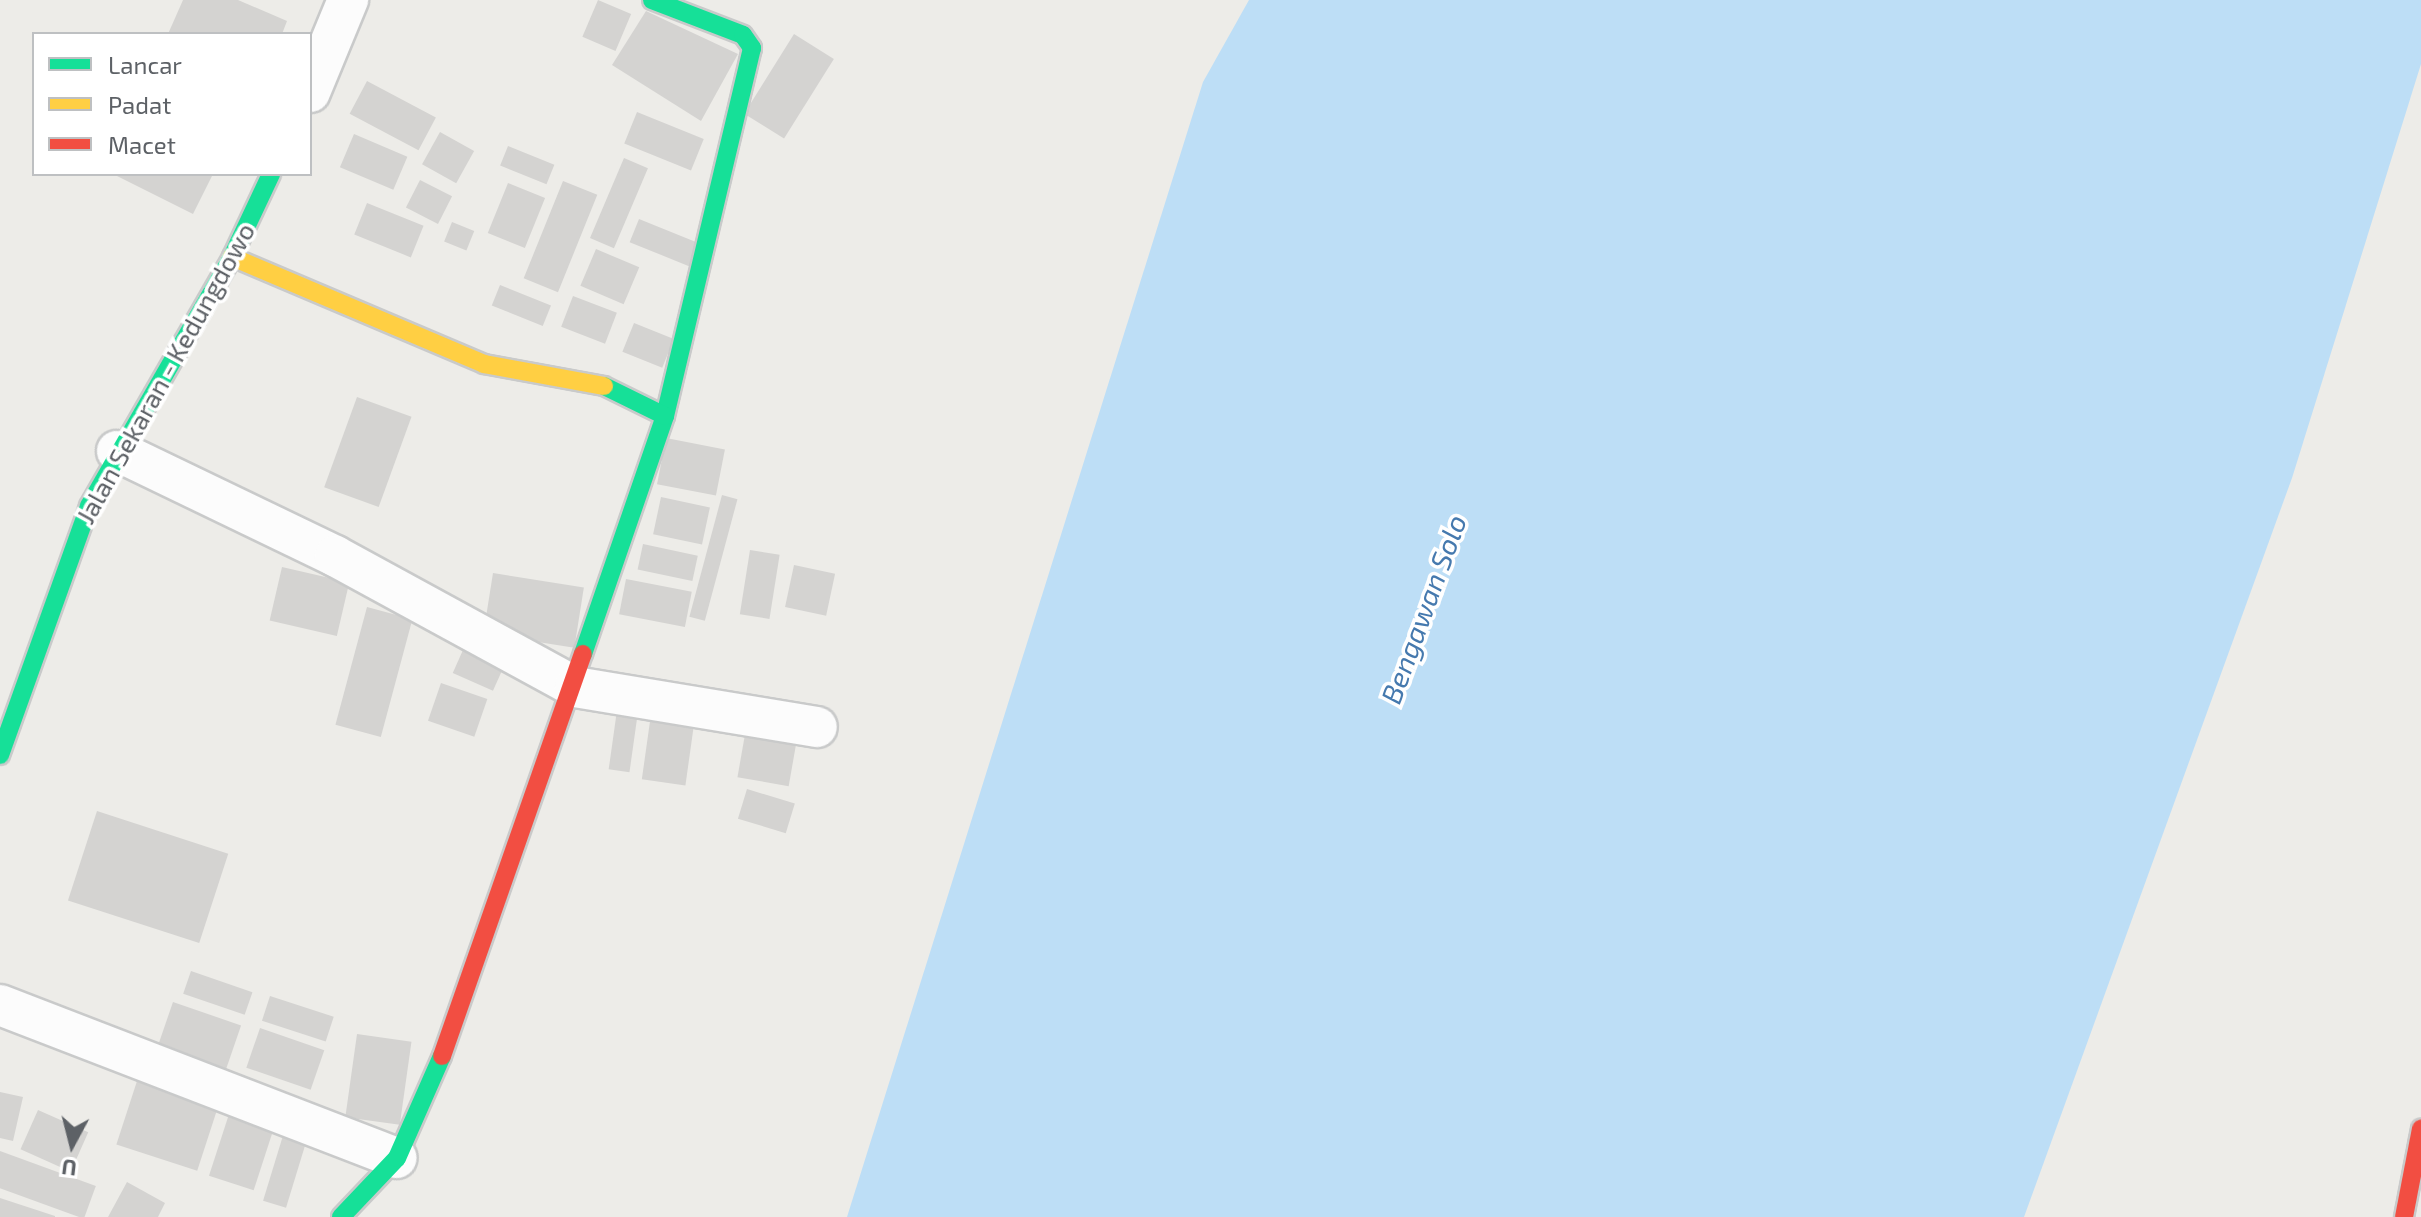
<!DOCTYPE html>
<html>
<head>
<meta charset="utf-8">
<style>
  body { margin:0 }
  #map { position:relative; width:2421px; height:1217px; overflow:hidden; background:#edece8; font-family:"Exo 2",sans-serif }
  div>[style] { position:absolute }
  .water>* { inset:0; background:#bddef6 }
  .building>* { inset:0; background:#d4d3d1; transform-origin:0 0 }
  .roads { filter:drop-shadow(2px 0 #c9caca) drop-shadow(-2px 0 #c9caca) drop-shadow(0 2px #c9caca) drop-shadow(0 -2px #c9caca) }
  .street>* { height:40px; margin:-20px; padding:0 20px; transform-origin:20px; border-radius:20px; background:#fcfcfc }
  .fast>* { height:18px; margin:-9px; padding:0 9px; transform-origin:9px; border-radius:9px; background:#16e098 }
  .slow>* { height:18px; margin:-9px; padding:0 9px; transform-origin:9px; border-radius:9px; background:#ffcf43 }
  .jam>* { height:18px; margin:-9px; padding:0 9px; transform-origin:9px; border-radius:9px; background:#f24e42 }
  span { translate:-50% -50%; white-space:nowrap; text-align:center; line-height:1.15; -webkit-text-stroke:7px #fff; paint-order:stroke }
  .street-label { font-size:26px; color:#5d6166 }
  .water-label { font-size:28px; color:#4579ae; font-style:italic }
  .legend { position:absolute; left:32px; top:32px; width:280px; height:144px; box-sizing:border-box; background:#fff; border:2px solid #bec0c2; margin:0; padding:10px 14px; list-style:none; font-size:24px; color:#5d6166 }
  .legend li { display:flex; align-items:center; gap:16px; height:40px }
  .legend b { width:40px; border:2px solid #bec0c2 }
  .north { position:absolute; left:32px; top:1105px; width:80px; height:80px; -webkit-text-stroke:6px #fff; paint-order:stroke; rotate:187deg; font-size:22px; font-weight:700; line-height:32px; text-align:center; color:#5d6166 }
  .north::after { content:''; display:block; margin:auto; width:28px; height:36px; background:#5d6166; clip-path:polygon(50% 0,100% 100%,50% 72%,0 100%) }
</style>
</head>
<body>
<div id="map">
  <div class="water">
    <div style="clip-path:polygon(1249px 0,2421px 0,2421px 64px,2292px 478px,2024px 1217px,847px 1217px,1203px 82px)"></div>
  </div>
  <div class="building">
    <div style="clip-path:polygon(183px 0,238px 0,287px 21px,282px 34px,168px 34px)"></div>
    <div style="left:598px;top:0;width:36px;height:40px;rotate:23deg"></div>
    <div style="clip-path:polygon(646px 11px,738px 54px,701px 121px,612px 65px)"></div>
    <div style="left:794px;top:34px;width:47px;height:94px;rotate:32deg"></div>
    <div style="left:367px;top:81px;width:78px;height:37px;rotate:28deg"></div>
    <div style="left:637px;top:112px;width:72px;height:34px;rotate:22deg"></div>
    <div style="left:440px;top:132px;width:39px;height:37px;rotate:29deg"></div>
    <div style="left:354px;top:134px;width:58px;height:36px;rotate:23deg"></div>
    <div style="left:508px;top:146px;width:50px;height:21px;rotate:22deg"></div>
    <div style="left:624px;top:158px;width:26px;height:87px;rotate:23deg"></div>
    <div style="clip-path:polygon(113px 174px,213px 174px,193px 214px)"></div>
    <div style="left:420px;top:180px;width:36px;height:31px;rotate:27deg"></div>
    <div style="left:563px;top:181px;width:37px;height:105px;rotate:22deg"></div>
    <div style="left:508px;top:183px;width:40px;height:54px;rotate:22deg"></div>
    <div style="left:367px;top:203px;width:61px;height:34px;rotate:22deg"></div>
    <div style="left:639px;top:219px;width:68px;height:25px;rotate:22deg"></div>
    <div style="left:452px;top:222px;width:24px;height:21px;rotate:22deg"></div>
    <div style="left:596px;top:249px;width:47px;height:40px;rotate:23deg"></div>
    <div style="left:500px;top:285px;width:55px;height:22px;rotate:22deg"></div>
    <div style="left:573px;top:296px;width:47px;height:33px;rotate:21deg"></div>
    <div style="left:634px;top:323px;width:43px;height:31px;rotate:22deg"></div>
    <div style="left:357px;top:397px;width:58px;height:96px;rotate:20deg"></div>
    <div style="left:666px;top:438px;width:60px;height:47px;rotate:11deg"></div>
    <div style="left:722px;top:495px;width:16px;height:126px;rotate:15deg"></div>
    <div style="left:661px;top:497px;width:50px;height:38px;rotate:12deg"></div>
    <div style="left:643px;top:544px;width:56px;height:26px;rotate:12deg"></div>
    <div style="left:750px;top:550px;width:30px;height:65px;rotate:9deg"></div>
    <div style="left:794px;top:565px;width:42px;height:43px;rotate:12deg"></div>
    <div style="left:282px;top:567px;width:69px;height:55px;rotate:13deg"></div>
    <div style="left:493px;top:573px;width:92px;height:61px;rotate:9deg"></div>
    <div style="left:626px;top:579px;width:67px;height:36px;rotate:11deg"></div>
    <div style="left:367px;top:607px;width:47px;height:122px;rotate:15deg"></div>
    <div style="left:467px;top:641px;width:44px;height:35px;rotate:24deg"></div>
    <div style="left:441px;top:683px;width:49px;height:40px;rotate:19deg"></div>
    <div style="left:618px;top:703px;width:21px;height:67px;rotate:8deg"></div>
    <div style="left:652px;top:707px;width:44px;height:73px;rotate:8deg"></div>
    <div style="left:747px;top:723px;width:52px;height:55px;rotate:10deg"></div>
    <div style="left:747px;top:789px;width:50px;height:31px;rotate:17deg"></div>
    <div style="left:97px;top:811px;width:138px;height:94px;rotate:18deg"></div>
    <div style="left:191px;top:971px;width:65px;height:24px;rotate:19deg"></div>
    <div style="left:270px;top:996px;width:67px;height:26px;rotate:18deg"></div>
    <div style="left:173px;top:1002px;width:72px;height:46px;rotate:19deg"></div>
    <div style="left:260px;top:1028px;width:68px;height:42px;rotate:19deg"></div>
    <div style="left:357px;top:1034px;width:55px;height:84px;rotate:8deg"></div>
    <div style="left:138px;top:1078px;width:85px;height:70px;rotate:18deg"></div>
    <div style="clip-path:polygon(0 1092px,23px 1097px,13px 1141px,0 1138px)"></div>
    <div style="left:38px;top:1110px;width:55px;height:43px;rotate:24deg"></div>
    <div style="left:230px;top:1111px;width:47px;height:68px;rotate:18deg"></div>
    <div style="left:285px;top:1129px;width:24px;height:75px;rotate:17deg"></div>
    <div style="left:0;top:1151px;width:102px;height:35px;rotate:20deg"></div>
    <div style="clip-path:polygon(127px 1182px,165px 1203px,158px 1217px,108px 1217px)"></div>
    <div style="clip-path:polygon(0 1198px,55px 1216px,55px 1217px,0 1217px)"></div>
  </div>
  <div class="roads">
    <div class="street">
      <div style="left:310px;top:92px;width:100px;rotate:-67.6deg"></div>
      <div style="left:117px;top:451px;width:242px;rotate:25.7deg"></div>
      <div style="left:335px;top:556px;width:273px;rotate:28.6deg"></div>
      <div style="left:575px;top:687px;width:245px;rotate:9.4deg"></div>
      <div style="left:0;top:1005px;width:425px;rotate:21.1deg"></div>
    </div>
    <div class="fast">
      <div style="left:652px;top:0;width:97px;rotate:21deg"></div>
      <div style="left:743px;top:35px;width:16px;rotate:55deg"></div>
      <div style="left:752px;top:48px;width:378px;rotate:103.3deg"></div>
      <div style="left:583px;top:654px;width:252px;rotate:-71deg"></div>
      <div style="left:665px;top:416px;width:68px;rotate:-153.8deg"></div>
      <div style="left:0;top:755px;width:264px;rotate:-70.3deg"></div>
      <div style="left:89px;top:506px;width:287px;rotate:-60.1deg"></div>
      <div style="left:232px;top:257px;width:92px;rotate:-64.8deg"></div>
      <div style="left:341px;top:1217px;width:81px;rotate:-46.5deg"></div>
      <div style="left:397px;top:1158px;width:111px;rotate:-66.2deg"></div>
    </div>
    <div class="slow">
      <div style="left:232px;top:257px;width:274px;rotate:23deg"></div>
      <div style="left:484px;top:364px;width:122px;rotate:10.4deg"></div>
    </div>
    <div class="jam">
      <div style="left:442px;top:1056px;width:426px;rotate:-70.7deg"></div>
      <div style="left:2404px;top:1217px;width:90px;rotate:-79.1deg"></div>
    </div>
  </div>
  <div class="street-label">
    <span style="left:165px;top:373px;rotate:-61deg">Jalan Sekaran - Kedungdowo</span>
  </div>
  <div class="water-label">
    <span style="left:1423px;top:609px;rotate:-70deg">Bengawan Solo</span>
  </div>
  <ul class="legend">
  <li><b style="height:10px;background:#16e098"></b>Lancar</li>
  <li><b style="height:10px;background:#ffcf43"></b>Padat</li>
  <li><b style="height:10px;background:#f24e42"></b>Macet</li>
  </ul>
  <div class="north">U</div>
</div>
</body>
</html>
